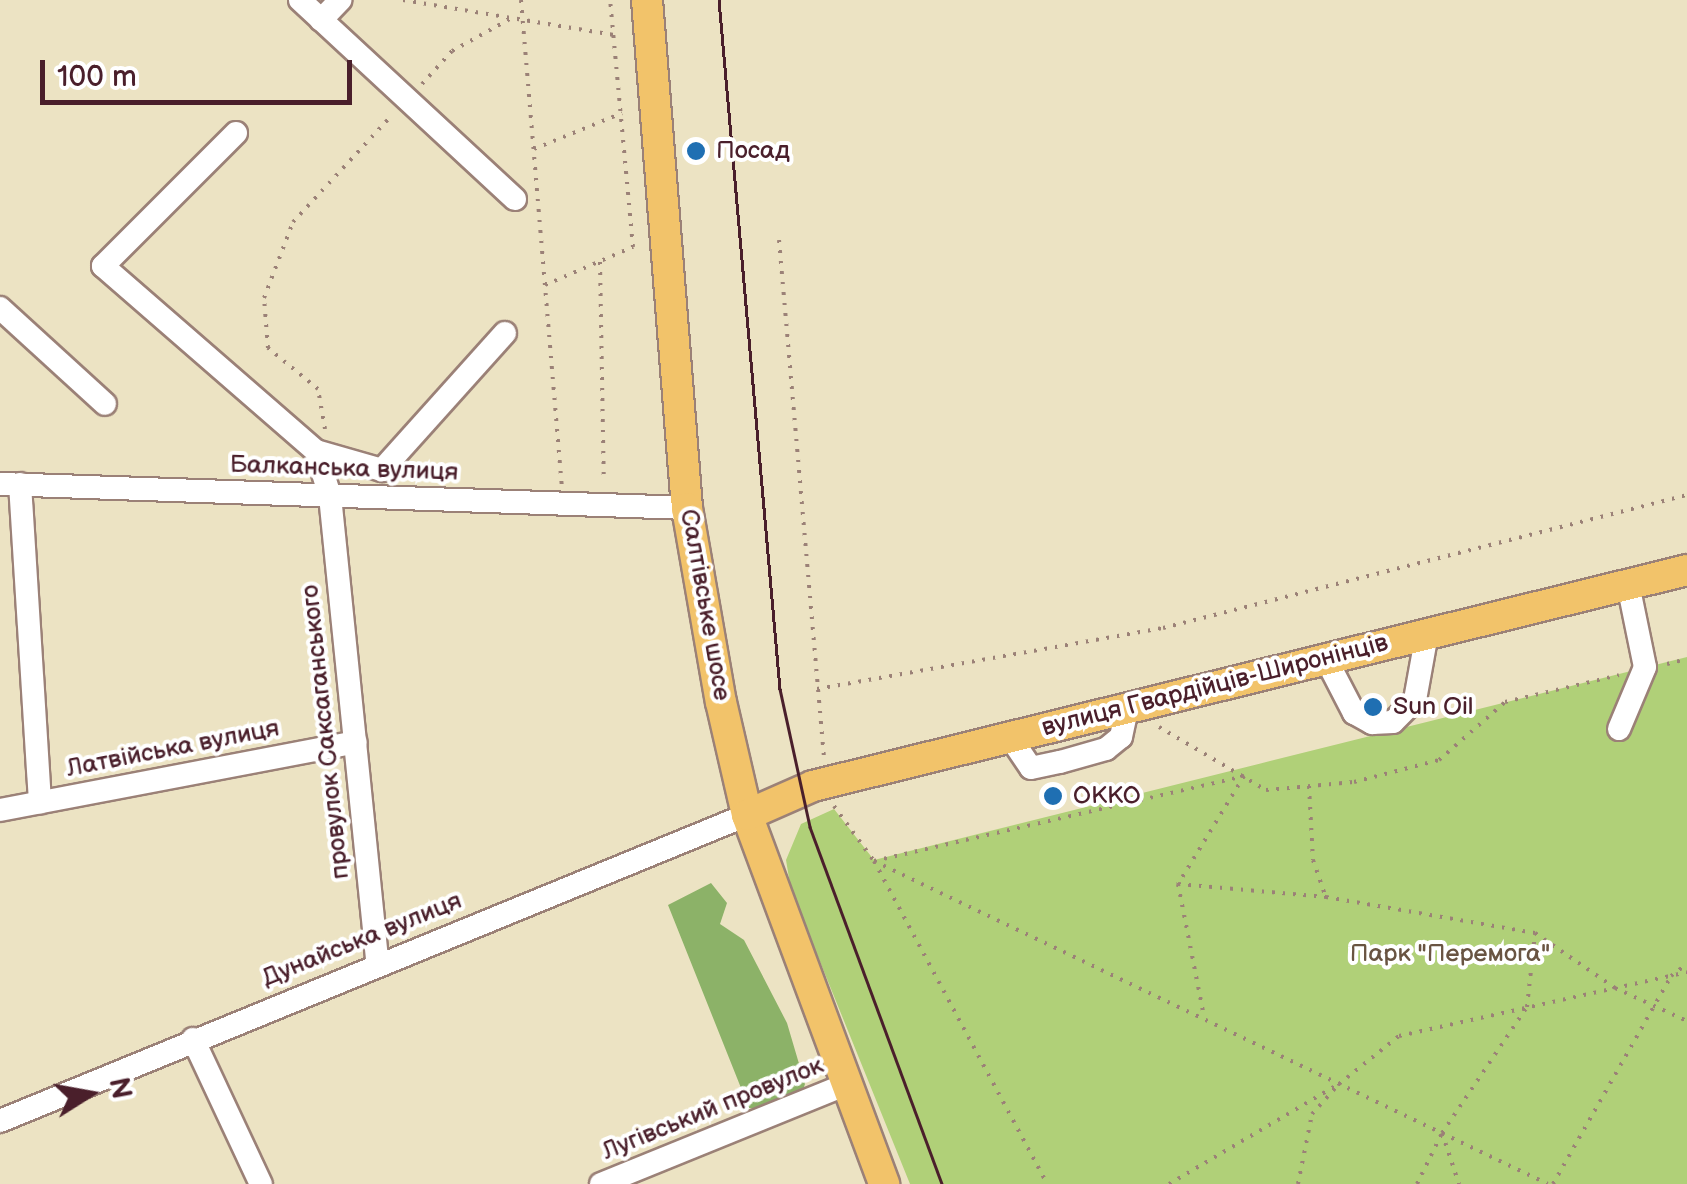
<!DOCTYPE html>
<html>
<head>
<meta charset="utf-8">
<style>
  body { margin:0 }
  #map { position:relative; width:1687px; height:1184px; overflow:hidden; background:#ece3c3; font-family:"Balsamiq Sans",sans-serif }
  div>[style] { position:absolute }
  .green>* { inset:0; background:#b0d078 }
  .forest>* { inset:0; background:#8cb268 }
  .path>* { height:4px; margin-top:-2px; transform-origin:0; background:repeating-linear-gradient(90deg,#9b8177 0 2.5px,transparent 0 10.5px) }
  .roads { filter:drop-shadow(2px 0 #9b8177) drop-shadow(-2px 0 #9b8177) drop-shadow(0 2px #9b8177) drop-shadow(0 -2px #9b8177) }
  .minor>* { height:22px; margin:-11px; padding:0 11px; transform-origin:11px; border-radius:11px; background:#fff }
  .major>* { height:30px; margin:-15px; padding:0 15px; transform-origin:15px; border-radius:15px; background:#f2c36a }
  .tram>* { height:2.5px; margin:-1.25px; padding:0 1.25px; transform-origin:1.25px; border-radius:1.25px; background:#4a1f2b }
  .dots>* { width:28px; height:28px; translate:-50% -50%; box-sizing:border-box; border:5px solid #fff; border-radius:50% }
  span { translate:-50% -50%; white-space:nowrap; text-align:center; line-height:1.15; -webkit-text-stroke:8px #fff; paint-order:stroke }
  .poi-label { font-size:25px; color:#4a1f2b }
  .left { translate:0 -50%; text-align:left }
  .street-label { font-size:25px; color:#4a1f2b }
  .park-label { font-size:25px; color:#695442 }
  .north { position:absolute; left:40px; top:1044px; width:100px; height:100px; -webkit-text-stroke:8px #fff; paint-order:stroke; rotate:79deg; font-size:28px; font-weight:700; line-height:40px; text-align:center; color:#4a1f2b }
  .north::after { content:''; display:block; margin:auto; width:35px; height:45px; background:#4a1f2b; clip-path:polygon(50% 0,100% 100%,50% 72%,0 100%) }
  .scale { position:absolute; left:40px; top:60px; width:312px; height:45px; box-sizing:border-box; border:5px solid #4a1f2b; border-top:0; padding-left:12px; font-size:30px; line-height:35px; white-space:nowrap; color:#4a1f2b; -webkit-text-stroke:8px #fff; paint-order:stroke }
</style>
</head>
<body>
<div id="map">
  <div class="green">
    <div style="clip-path:polygon(1687px 657px,1687px 1184px,910px 1184px,791px 890px,786px 860px,801px 824px,834px 809px,874px 860px)"></div>
  </div>
  <div class="forest">
    <div style="clip-path:polygon(711px 883px,727px 903px,720px 924px,744px 940px,787px 1023px,805px 1084px,802px 1093px,761px 1109px,749px 1108px,668px 905px)"></div>
  </div>
  <div class="path">
    <div style="left:403px;top:0;width:214px;rotate:9.4deg"></div>
    <div style="left:521px;top:0;width:486px;rotate:85.2deg"></div>
    <div style="left:422px;top:84px;width:45px;rotate:-47.7deg"></div>
    <div style="left:452px;top:51px;width:66px;rotate:-28.9deg"></div>
    <div style="left:534px;top:149px;width:95px;rotate:-22.2deg"></div>
    <div style="left:779px;top:240px;width:519px;rotate:85.03deg"></div>
    <div style="left:600px;top:262px;width:220px;rotate:89deg"></div>
    <div style="left:545px;top:285px;width:96px;rotate:-23.4deg"></div>
    <div style="left:633px;top:247px;width:248px;rotate:-95.3deg"></div>
    <div style="left:325px;top:429px;width:41px;rotate:-99.9deg"></div>
    <div style="left:318px;top:389px;width:65px;rotate:-140.6deg"></div>
    <div style="left:268px;top:348px;width:50px;rotate:-94.6deg"></div>
    <div style="left:264px;top:298px;width:81px;rotate:-69.1deg"></div>
    <div style="left:293px;top:222px;width:144px;rotate:-47.2deg"></div>
    <div style="left:1667px;top:664px;width:21px;rotate:-14deg"></div>
    <div style="left:817px;top:689px;width:351px;rotate:-10deg"></div>
    <div style="left:1163px;top:628px;width:541px;rotate:-14.24deg"></div>
    <div style="left:1159px;top:727px;width:124px;rotate:30.5deg"></div>
    <div style="left:1266px;top:790px;width:88px;rotate:-5.2deg"></div>
    <div style="left:1354px;top:782px;width:88px;rotate:-14.5deg"></div>
    <div style="left:1439px;top:760px;width:88px;rotate:-41.3deg"></div>
    <div style="left:1505px;top:702px;width:117px;rotate:-13.3deg"></div>
    <div style="left:1244px;top:776px;width:127px;rotate:121.4deg"></div>
    <div style="left:1178px;top:884px;width:149px;rotate:5deg"></div>
    <div style="left:1326px;top:897px;width:212px;rotate:9.8deg"></div>
    <div style="left:1535px;top:933px;width:97px;rotate:34.5deg"></div>
    <div style="left:1615px;top:988px;width:79px;rotate:24.6deg"></div>
    <div style="left:1309px;top:786px;width:74px;rotate:86.9deg"></div>
    <div style="left:1313px;top:860px;width:39px;rotate:71deg"></div>
    <div style="left:834px;top:806px;width:68px;rotate:54deg"></div>
    <div style="left:874px;top:861px;width:366px;rotate:61.8deg"></div>
    <div style="left:874px;top:861px;width:747px;rotate:25.61deg"></div>
    <div style="left:874px;top:861px;width:380px;rotate:-12.9deg"></div>
    <div style="left:1178px;top:884px;width:135px;rotate:78.9deg"></div>
    <div style="left:1442px;top:1133px;width:54px;rotate:71.6deg"></div>
    <div style="left:1169px;top:1184px;width:197px;rotate:-30.5deg"></div>
    <div style="left:1339px;top:1084px;width:77px;rotate:-38.7deg"></div>
    <div style="left:1399px;top:1036px;width:295px;rotate:-12.5deg"></div>
    <div style="left:1298px;top:1184px;width:71px;rotate:-78.7deg"></div>
    <div style="left:1312px;top:1114px;width:36px;rotate:-48deg"></div>
    <div style="left:1417px;top:1184px;width:57px;rotate:-63.9deg"></div>
    <div style="left:1442px;top:1133px;width:152px;rotate:-56deg"></div>
    <div style="left:1527px;top:1007px;width:74px;rotate:-83.8deg"></div>
    <div style="left:1553px;top:1184px;width:239px;rotate:-60.4deg"></div>
    <div style="left:1671px;top:976px;width:20px;rotate:-37deg"></div>
  </div>
  <div class="roads">
    <div class="minor">
      <div style="left:300px;top:0;width:293px;rotate:42.8deg"></div>
      <div style="left:321px;top:20px;width:28px;rotate:-46deg"></div>
      <div style="left:236px;top:133px;width:188px;rotate:135deg"></div>
      <div style="left:103px;top:266px;width:282px;rotate:41deg"></div>
      <div style="left:316px;top:451px;width:47px;rotate:72.7deg"></div>
      <div style="left:330px;top:496px;width:468px;rotate:84.2deg"></div>
      <div style="left:0;top:308px;width:142px;rotate:42.4deg"></div>
      <div style="left:316px;top:451px;width:69px;rotate:16.1deg"></div>
      <div style="left:382px;top:470px;width:184px;rotate:-48.1deg"></div>
      <div style="left:0;top:484px;width:687px;rotate:2deg"></div>
      <div style="left:20px;top:484px;width:319px;rotate:86.4deg"></div>
      <div style="left:1326px;top:659px;width:61px;rotate:62.6deg"></div>
      <div style="left:1354px;top:713px;width:21px;rotate:29deg"></div>
      <div style="left:1372px;top:723px;width:21px;rotate:-3deg"></div>
      <div style="left:1393px;top:722px;width:31px;rotate:-45deg"></div>
      <div style="left:1415px;top:700px;width:68px;rotate:-79.8deg"></div>
      <div style="left:1619px;top:729px;width:67px;rotate:-67.2deg"></div>
      <div style="left:1645px;top:667px;width:85px;rotate:-101.6deg"></div>
      <div style="left:1010px;top:737px;width:37px;rotate:56deg"></div>
      <div style="left:1031px;top:768px;width:30px;rotate:-12deg"></div>
      <div style="left:1060px;top:762px;width:48px;rotate:-15.8deg"></div>
      <div style="left:1106px;top:749px;width:19px;rotate:-39deg"></div>
      <div style="left:1121px;top:737px;width:30px;rotate:-78deg"></div>
      <div style="left:0;top:810px;width:362px;rotate:-10.8deg"></div>
      <div style="left:193px;top:1039px;width:160px;rotate:64.9deg"></div>
      <div style="left:0;top:1121px;width:807px;rotate:-22.28deg"></div>
      <div style="left:601px;top:1184px;width:263px;rotate:-22.1deg"></div>
    </div>
    <div class="major">
      <div style="left:647px;top:0;width:510px;rotate:85.5deg"></div>
      <div style="left:687px;top:508px;width:197px;rotate:80.1deg"></div>
      <div style="left:721px;top:702px;width:116px;rotate:77deg"></div>
      <div style="left:747px;top:815px;width:394px;rotate:69.6deg"></div>
      <div style="left:747px;top:815px;width:72px;rotate:-23.7deg"></div>
      <div style="left:813px;top:786px;width:900px;rotate:-13.88deg"></div>
    </div>
  </div>
  <div class="tram">
    <div style="left:719px;top:0;width:692px;rotate:84.94deg"></div>
    <div style="left:780px;top:689px;width:141px;rotate:77.7deg"></div>
    <div style="left:810px;top:827px;width:381px;rotate:69.7deg"></div>
  </div>
  <div class="dots">
    <div style="left:696px;top:151px;background:#1f6fb2"></div>
    <div style="left:1373px;top:707px;background:#1f6fb2"></div>
    <div style="left:1053px;top:796px;background:#1f6fb2"></div>
  </div>
  <div class="poi-label">
    <span class="left" style="left:716px;top:151px">Посад</span>
    <span class="left" style="left:1393px;top:707px">Sun Oil</span>
    <span class="left" style="left:1073px;top:796px">ОККО</span>
  </div>
  <div class="street-label">
    <span style="left:344px;top:469px;rotate:2deg">Балканська вулиця</span>
    <span style="left:705px;top:605px;rotate:80deg">Салтівське шосе</span>
    <span style="left:1215px;top:686px;rotate:-14deg">вулиця Гвардійців-Широнінців</span>
    <span style="left:326px;top:732px;rotate:-96deg">провулок Саксаганського</span>
    <span style="left:173px;top:749px;rotate:-11deg">Латвійська вулиця</span>
    <span style="left:362px;top:940px;rotate:-22deg">Дунайська вулиця</span>
    <span style="left:713px;top:1109px;rotate:-22deg">Лугівський провулок</span>
  </div>
  <div class="park-label">
    <span style="left:1450px;top:954px">Парк "Перемога"</span>
  </div>
  <div class="north">N</div>
  <div class="scale">100 m</div>
</div>
</body>
</html>
